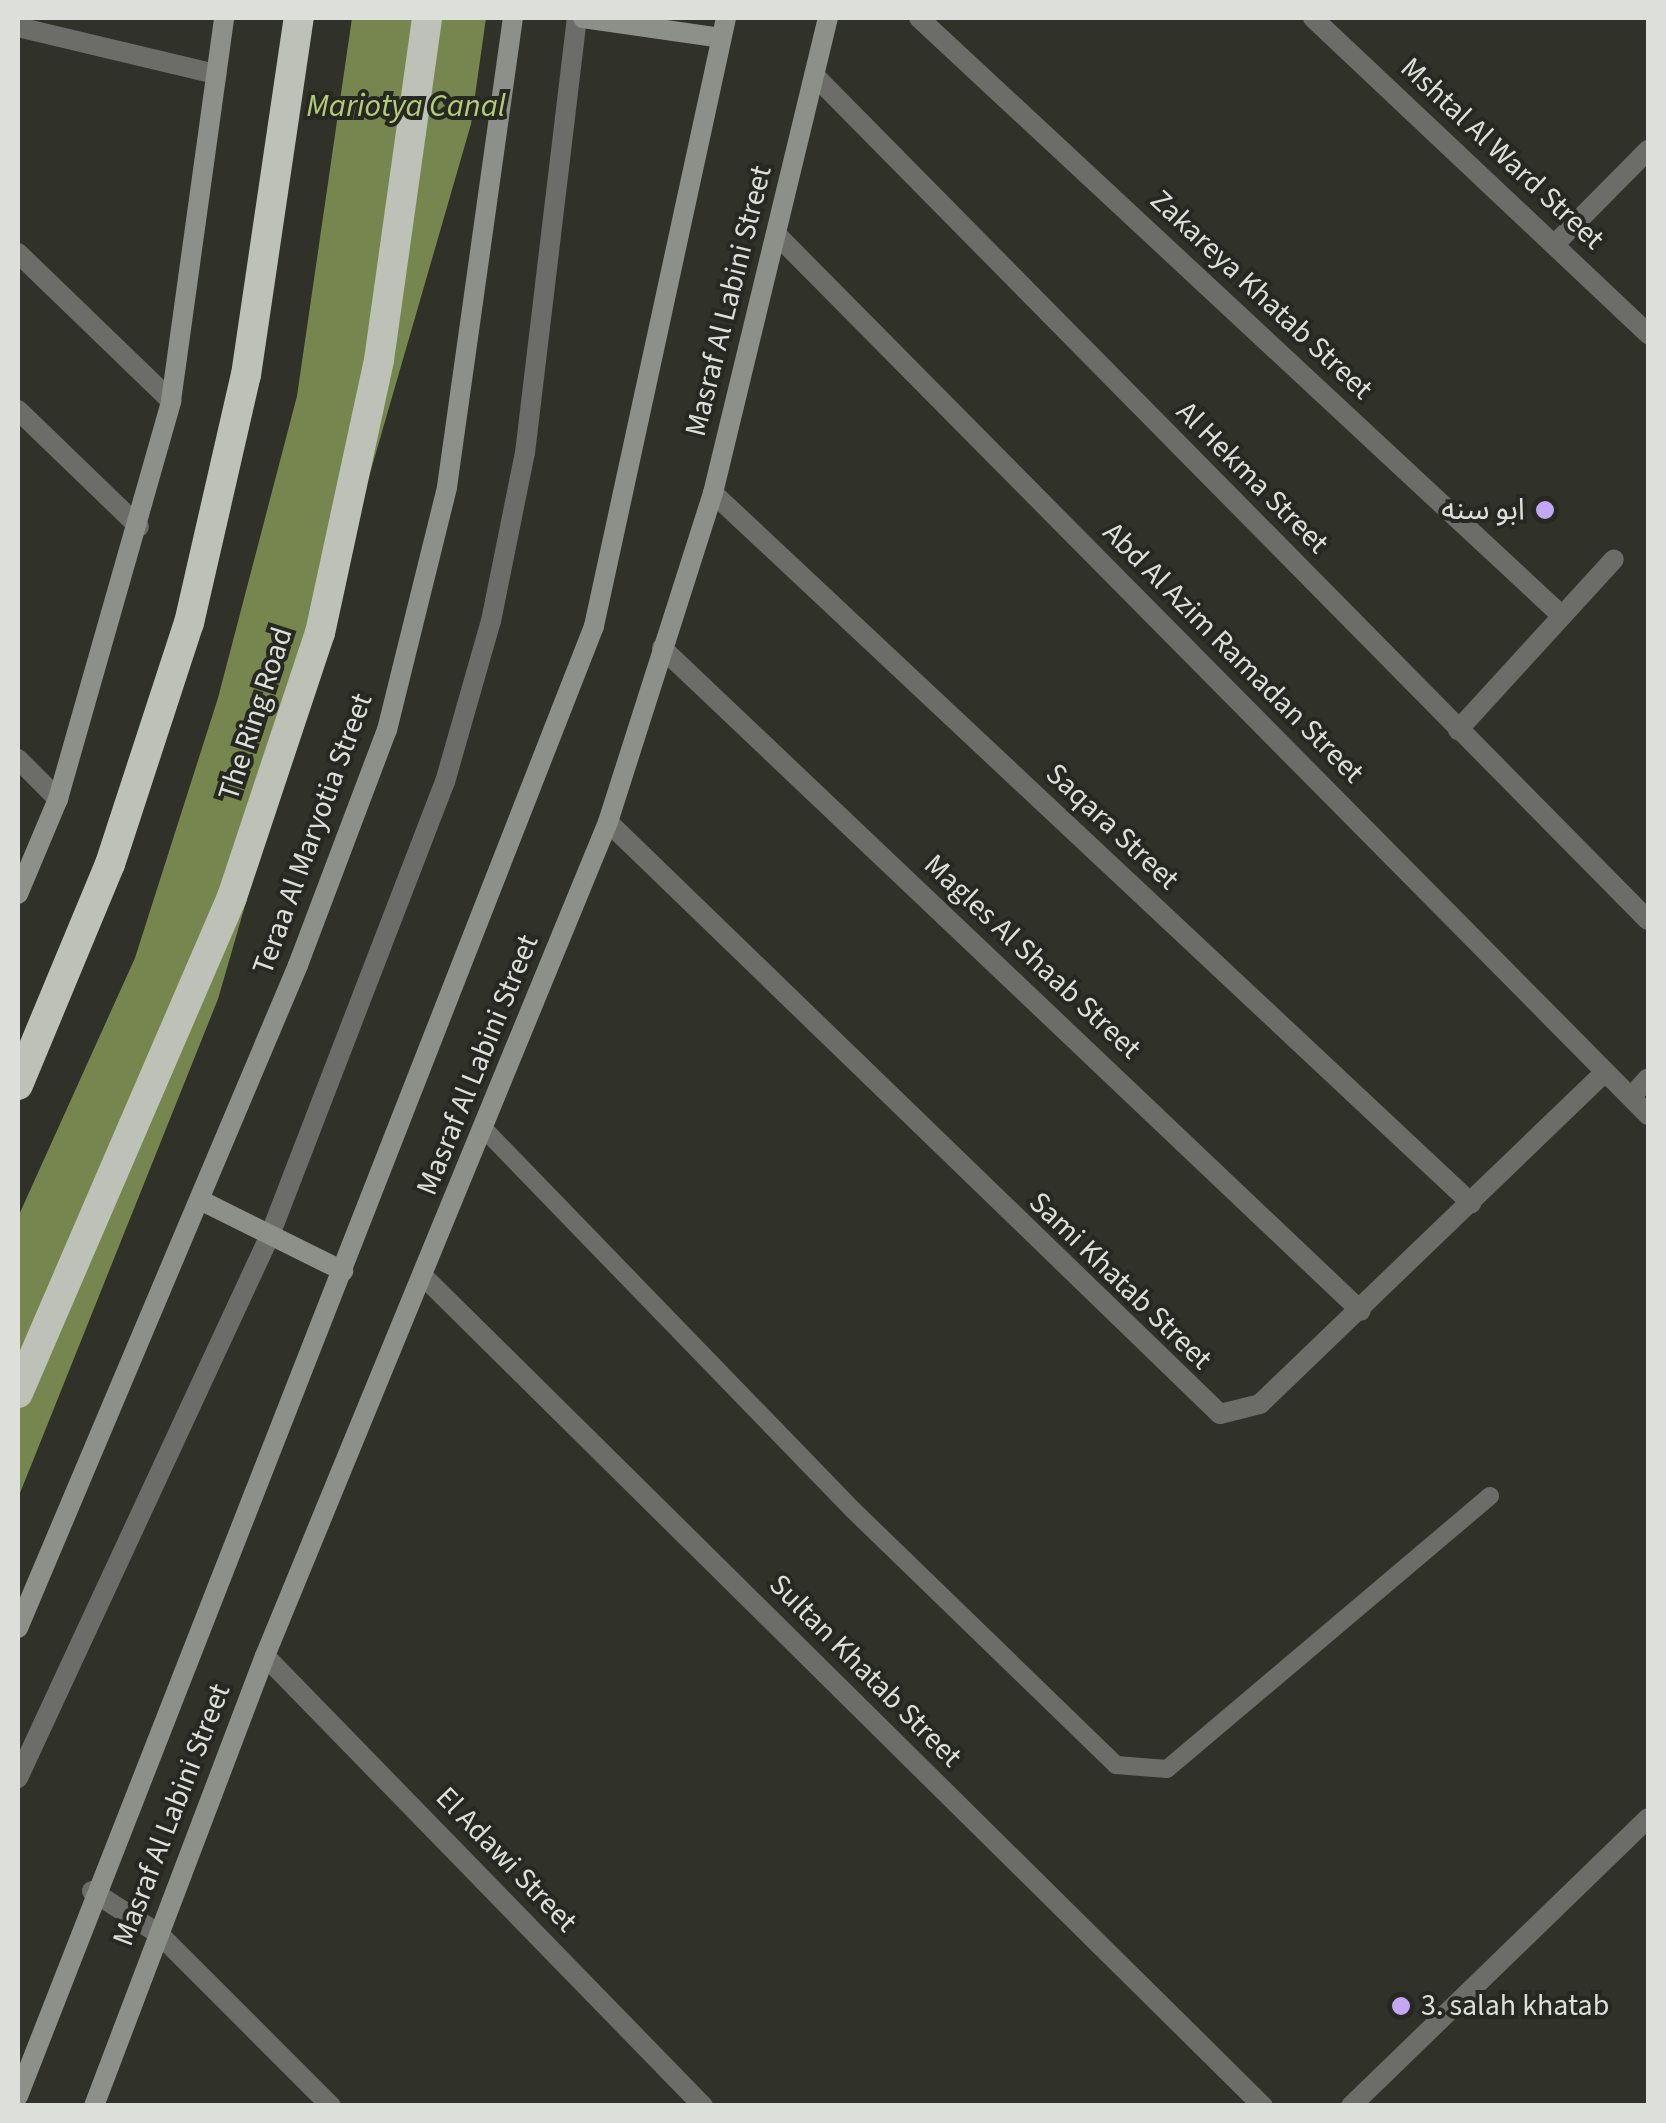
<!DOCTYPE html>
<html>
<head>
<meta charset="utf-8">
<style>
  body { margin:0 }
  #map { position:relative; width:1666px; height:2123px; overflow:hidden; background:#30322a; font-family:"Source Sans 3","Noto Sans Arabic",sans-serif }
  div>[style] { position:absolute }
  .water>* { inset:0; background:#77864e }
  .service>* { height:18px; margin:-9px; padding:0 9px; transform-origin:9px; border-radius:9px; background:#6c6d69 }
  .minor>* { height:20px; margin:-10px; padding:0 10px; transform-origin:10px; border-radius:10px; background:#6c6d69 }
  .tertiary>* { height:20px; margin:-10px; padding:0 10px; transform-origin:10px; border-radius:10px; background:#6c6d69 }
  .secondary>* { height:20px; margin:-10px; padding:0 10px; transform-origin:10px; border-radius:10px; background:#8d8f89 }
  .motorway>* { height:30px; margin:-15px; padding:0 15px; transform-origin:15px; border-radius:15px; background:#bec1b7 }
  .dots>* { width:28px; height:28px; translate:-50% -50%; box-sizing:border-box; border:5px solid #262821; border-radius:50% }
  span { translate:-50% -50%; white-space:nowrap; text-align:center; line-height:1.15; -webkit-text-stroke:8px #262821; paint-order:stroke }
  .street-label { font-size:30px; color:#dddfda }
  .poi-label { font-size:30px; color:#dddfda }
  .right { translate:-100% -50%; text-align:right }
  .left { translate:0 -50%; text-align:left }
  .water-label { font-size:32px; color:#b6cc78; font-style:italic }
  .frame { position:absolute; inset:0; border:20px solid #dddfda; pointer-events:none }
</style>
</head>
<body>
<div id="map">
  <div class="water">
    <div style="clip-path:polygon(352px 18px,486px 18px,471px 124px,218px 999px,18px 1498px,18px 1217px,135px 958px,218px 698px,297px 396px)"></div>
  </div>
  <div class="service">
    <div style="left:485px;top:1130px;width:529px;rotate:45.92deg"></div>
    <div style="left:853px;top:1510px;width:366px;rotate:44.1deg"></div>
    <div style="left:1116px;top:1765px;width:51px;rotate:4.5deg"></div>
    <div style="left:1167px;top:1769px;width:423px;rotate:-40.2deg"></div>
  </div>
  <div class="minor">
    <div style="left:919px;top:18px;width:878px;rotate:42.92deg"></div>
    <div style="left:1313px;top:18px;width:461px;rotate:43.3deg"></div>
    <div style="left:18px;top:27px;width:204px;rotate:13.4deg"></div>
    <div style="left:814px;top:75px;width:1187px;rotate:45.38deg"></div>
    <div style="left:776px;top:234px;width:1240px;rotate:45.29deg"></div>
    <div style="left:1554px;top:245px;width:134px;rotate:-45.3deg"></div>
    <div style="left:18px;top:253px;width:213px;rotate:44deg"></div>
    <div style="left:18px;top:410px;width:168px;rotate:44deg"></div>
    <div style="left:713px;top:493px;width:1039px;rotate:43.13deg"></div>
    <div style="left:662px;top:648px;width:963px;rotate:43.49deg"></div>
    <div style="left:1458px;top:730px;width:231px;rotate:-47.6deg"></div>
    <div style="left:18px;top:759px;width:57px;rotate:45deg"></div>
    <div style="left:608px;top:822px;width:851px;rotate:44.05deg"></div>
    <div style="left:1220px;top:1414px;width:41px;rotate:-14deg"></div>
    <div style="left:1260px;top:1404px;width:479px;rotate:-43.9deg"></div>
    <div style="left:1631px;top:1097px;width:25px;rotate:-48deg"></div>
    <div style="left:425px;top:1278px;width:1178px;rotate:44.66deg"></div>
    <div style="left:265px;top:1656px;width:628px;rotate:45.77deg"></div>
    <div style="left:92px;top:1891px;width:80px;rotate:32.7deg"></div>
    <div style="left:159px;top:1934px;width:243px;rotate:45deg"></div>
    <div style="left:1351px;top:2106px;width:414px;rotate:-44.1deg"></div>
  </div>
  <div class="tertiary">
    <div style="left:18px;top:1778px;width:599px;rotate:-65.1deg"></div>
    <div style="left:270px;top:1235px;width:486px;rotate:-68.9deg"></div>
    <div style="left:445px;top:782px;width:167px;rotate:-74.1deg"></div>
    <div style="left:491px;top:621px;width:171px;rotate:-78.6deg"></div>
    <div style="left:525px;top:453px;width:438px;rotate:-83.2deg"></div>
  </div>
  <div class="secondary">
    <div style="left:583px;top:18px;width:139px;rotate:8.2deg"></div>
    <div style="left:18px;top:894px;width:103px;rotate:-67.2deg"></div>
    <div style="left:58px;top:799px;width:414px;rotate:-74.1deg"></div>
    <div style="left:171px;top:401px;width:387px;rotate:-82.1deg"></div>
    <div style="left:200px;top:1200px;width:160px;rotate:26.4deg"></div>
    <div style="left:18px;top:1628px;width:720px;rotate:-67.1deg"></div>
    <div style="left:298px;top:965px;width:251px;rotate:-69.3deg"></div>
    <div style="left:387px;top:730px;width:250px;rotate:-76.1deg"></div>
    <div style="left:447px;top:487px;width:474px;rotate:-82deg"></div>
    <div style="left:18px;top:2096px;width:1579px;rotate:-68.6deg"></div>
    <div style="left:594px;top:626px;width:622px;rotate:-77.75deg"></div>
    <div style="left:94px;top:2106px;width:481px;rotate:-69.2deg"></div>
    <div style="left:265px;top:1656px;width:902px;rotate:-67.64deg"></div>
    <div style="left:608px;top:822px;width:345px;rotate:-72.3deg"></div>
    <div style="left:713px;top:493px;width:489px;rotate:-76.4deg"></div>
  </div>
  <div class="motorway">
    <div style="left:18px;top:1085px;width:239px;rotate:-67.4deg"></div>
    <div style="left:110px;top:864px;width:254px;rotate:-71.9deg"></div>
    <div style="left:189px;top:623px;width:254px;rotate:-77.1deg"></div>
    <div style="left:246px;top:375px;width:361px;rotate:-81.6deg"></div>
    <div style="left:18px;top:1393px;width:540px;rotate:-66.66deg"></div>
    <div style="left:232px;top:897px;width:278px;rotate:-71.6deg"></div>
    <div style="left:320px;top:633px;width:279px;rotate:-77.8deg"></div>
    <div style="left:379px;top:360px;width:345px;rotate:-82deg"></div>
  </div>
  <div class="dots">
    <div style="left:1545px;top:510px;background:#c3a7f2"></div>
    <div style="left:1401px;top:2006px;background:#c3a7f2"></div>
  </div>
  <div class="street-label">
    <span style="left:1502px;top:154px;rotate:43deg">Mshtal Al Ward Street</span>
    <span style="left:1261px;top:295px;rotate:43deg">Zakareya Khatab Street</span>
    <span style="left:729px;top:301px;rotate:-76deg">Masraf Al Labini Street</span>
    <span style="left:1252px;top:478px;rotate:45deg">Al Hekma Street</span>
    <span style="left:1233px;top:653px;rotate:45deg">Abd Al Azim Ramadan Street</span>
    <span style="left:256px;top:714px;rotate:-72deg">The Ring Road</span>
    <span style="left:1112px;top:827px;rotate:43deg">Saqara Street</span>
    <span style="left:313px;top:834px;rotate:-70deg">Teraa Al Maryotia Street</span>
    <span style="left:1032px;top:957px;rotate:43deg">Magles Al Shaab Street</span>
    <span style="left:478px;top:1065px;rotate:-68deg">Masraf Al Labini Street</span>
    <span style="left:1120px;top:1281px;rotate:44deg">Sami Khatab Street</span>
    <span style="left:865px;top:1671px;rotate:45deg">Sultan Khatab Street</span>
    <span style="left:172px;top:1815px;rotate:-69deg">Masraf Al Labini Street</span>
    <span style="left:506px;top:1860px;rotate:46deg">El Adawi Street</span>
  </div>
  <div class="poi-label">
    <span class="right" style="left:1525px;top:510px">ابو سنه</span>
    <span class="left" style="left:1421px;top:2006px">3. salah khatab</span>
  </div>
  <div class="water-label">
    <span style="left:406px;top:106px">Mariotya Canal</span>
  </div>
  <div class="frame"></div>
</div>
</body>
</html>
